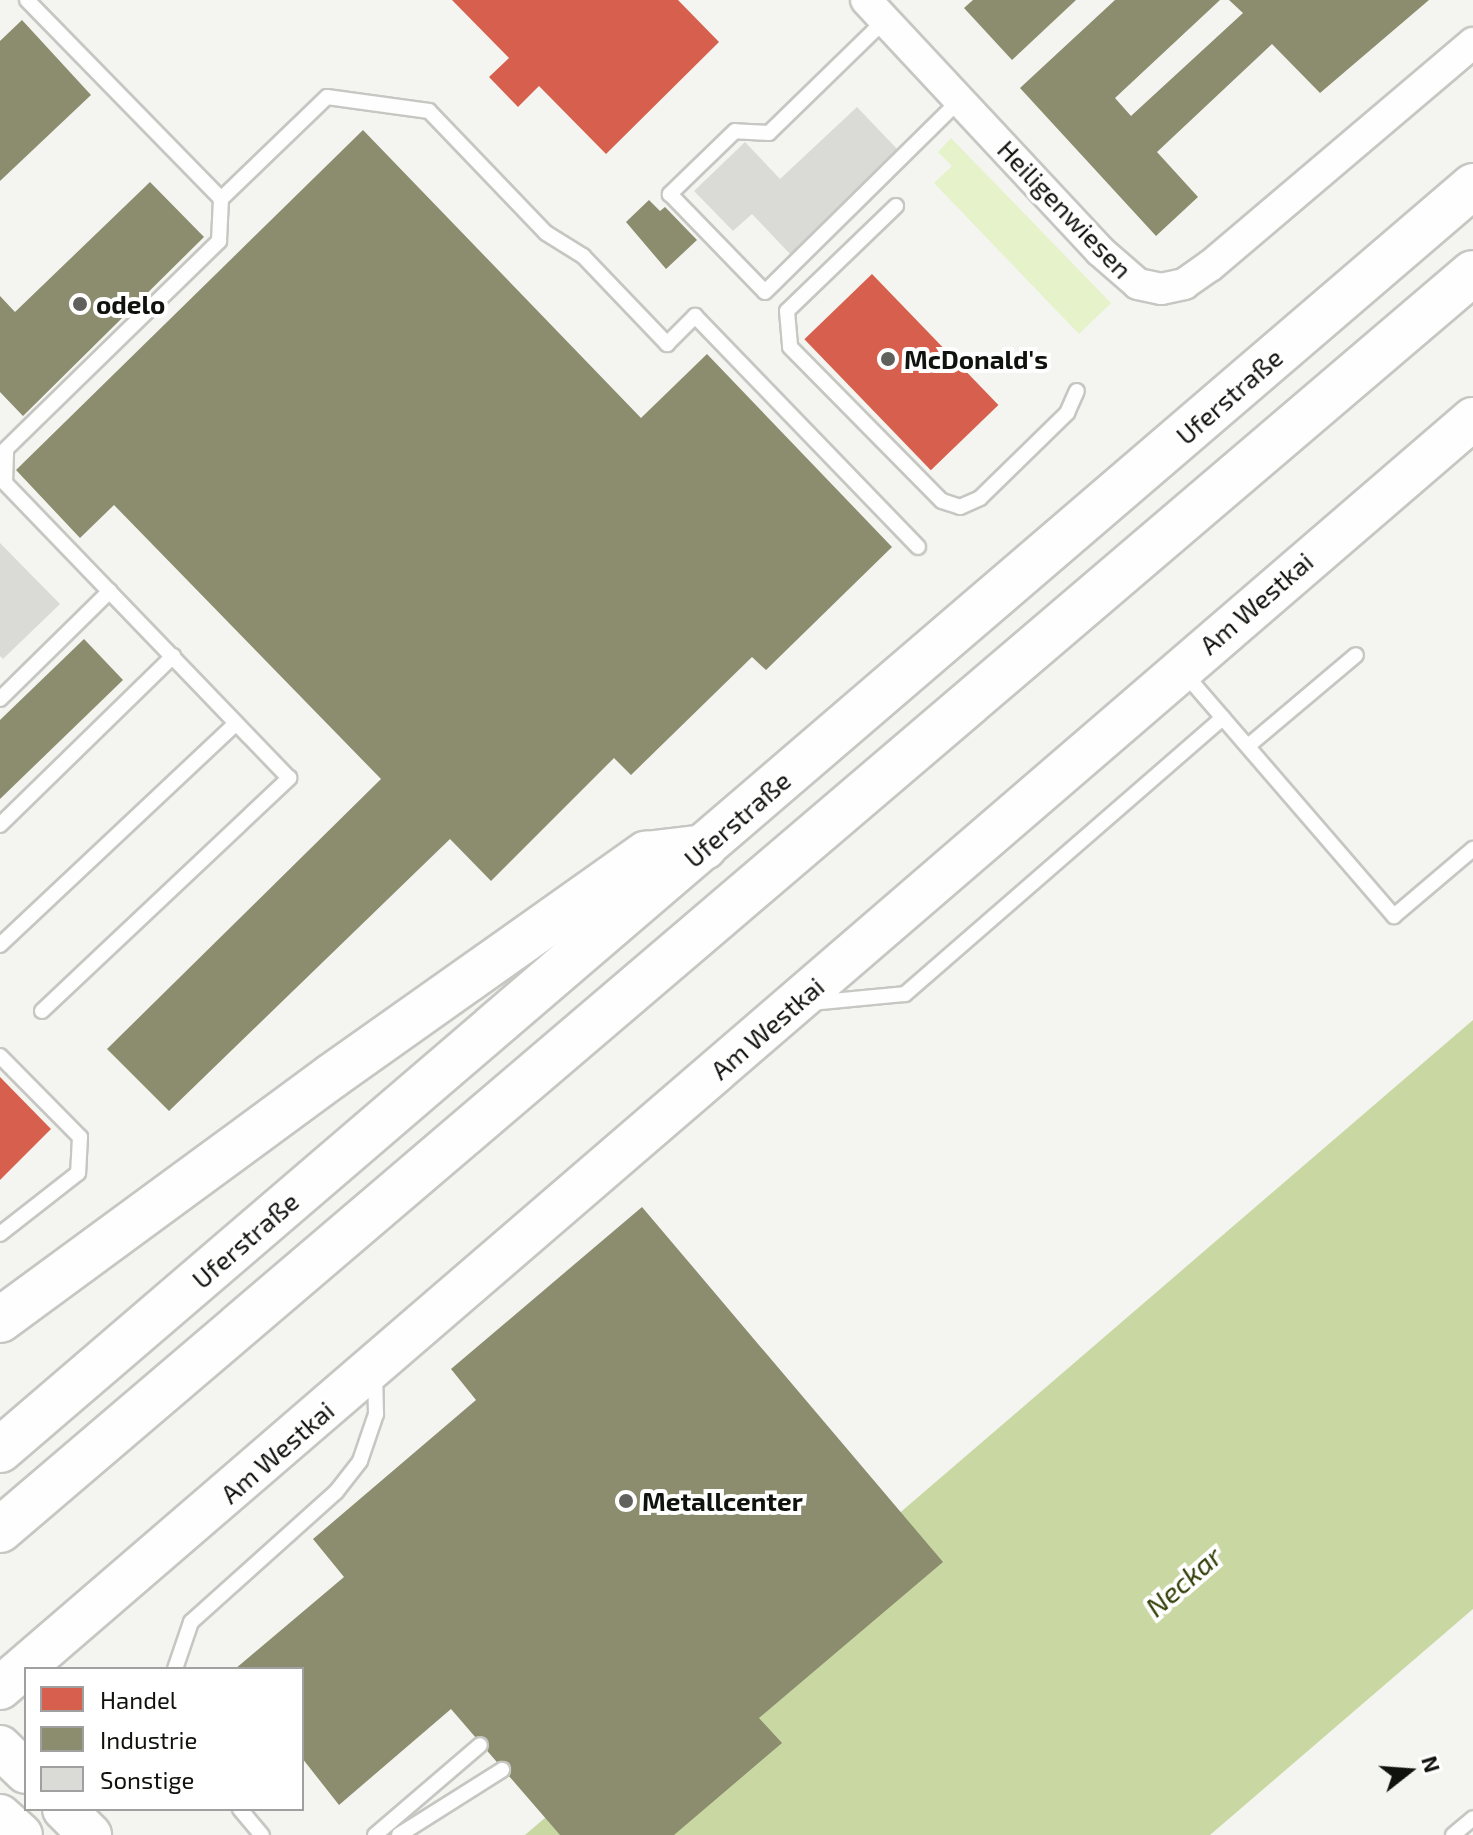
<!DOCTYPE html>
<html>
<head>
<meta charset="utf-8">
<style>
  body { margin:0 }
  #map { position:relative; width:1473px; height:1835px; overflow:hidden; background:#f4f5f0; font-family:"Exo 2",sans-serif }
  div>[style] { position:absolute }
  .green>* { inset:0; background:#e5f2ca }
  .water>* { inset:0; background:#c9d8a3 }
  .shops>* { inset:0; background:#d6604d; transform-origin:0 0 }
  .industry>* { inset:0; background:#8c8c6e }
  .building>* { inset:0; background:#dadbd7 }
  .roads { filter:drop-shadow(2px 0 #c6c7c2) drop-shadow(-2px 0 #c6c7c2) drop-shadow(0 2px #c6c7c2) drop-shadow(0 -2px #c6c7c2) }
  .service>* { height:14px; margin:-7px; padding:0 7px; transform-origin:7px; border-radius:7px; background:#fdfefd }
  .minor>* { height:30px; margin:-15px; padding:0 15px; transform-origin:15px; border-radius:15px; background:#fdfefd }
  .secondary>* { height:42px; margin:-21px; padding:0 21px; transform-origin:21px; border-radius:21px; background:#fdfefd }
  .trunk>* { height:44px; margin:-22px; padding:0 22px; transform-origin:22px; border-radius:22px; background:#fdfefd }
  .dots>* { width:22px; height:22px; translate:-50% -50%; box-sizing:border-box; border:4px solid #fff; border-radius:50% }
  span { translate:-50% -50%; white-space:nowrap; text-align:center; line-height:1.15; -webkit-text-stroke:8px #fff; paint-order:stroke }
  .street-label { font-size:26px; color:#10120e }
  .poi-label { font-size:26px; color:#10120e; font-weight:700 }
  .left { translate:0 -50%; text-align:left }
  .water-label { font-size:28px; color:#323f07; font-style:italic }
  .legend { position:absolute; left:24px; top:1667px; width:280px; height:144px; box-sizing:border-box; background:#fff; border:2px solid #9fa09f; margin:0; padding:10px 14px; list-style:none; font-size:24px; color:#10120e }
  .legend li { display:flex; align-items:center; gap:16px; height:40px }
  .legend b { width:40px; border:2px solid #9fa09f }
  .north { position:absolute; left:1369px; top:1731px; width:80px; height:80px; -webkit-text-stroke:6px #fff; paint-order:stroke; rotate:73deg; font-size:22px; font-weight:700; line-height:32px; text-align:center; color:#10120e }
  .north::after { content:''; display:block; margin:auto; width:28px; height:36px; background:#10120e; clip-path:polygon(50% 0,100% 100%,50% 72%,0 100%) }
</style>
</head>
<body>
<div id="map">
  <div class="green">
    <div style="clip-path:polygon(951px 138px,1111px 303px,1079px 334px,934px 183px,952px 166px,938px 152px)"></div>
  </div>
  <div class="water">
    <div style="clip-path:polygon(1473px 1020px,1473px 1609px,1210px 1835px,525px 1835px)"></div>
  </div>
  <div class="shops">
    <div style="clip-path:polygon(452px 0,678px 0,719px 42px,606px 154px,539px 86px,518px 107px,489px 77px,509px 58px)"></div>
    <div style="left:872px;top:274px;width:182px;height:94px;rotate:46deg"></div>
    <div style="clip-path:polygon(0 1077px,51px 1129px,0 1180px)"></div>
  </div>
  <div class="industry">
    <div style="clip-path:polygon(973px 0,1076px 0,1012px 60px,964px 8px)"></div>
    <div style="clip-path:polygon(1115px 0,1220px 0,1115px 98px,1131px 116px,1243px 13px,1229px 0,1429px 0,1320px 93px,1272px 44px,1157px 152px,1198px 197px,1156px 236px,1020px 88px)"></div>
    <div style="clip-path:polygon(22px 20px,91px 95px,0 181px,0 41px)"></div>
    <div style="clip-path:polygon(363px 130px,641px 418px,707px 354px,892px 547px,766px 670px,752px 657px,631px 775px,614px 758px,491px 881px,450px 839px,169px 1111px,107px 1049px,381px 779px,114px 505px,80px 538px,16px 470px)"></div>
    <div style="clip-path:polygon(150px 182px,204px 237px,23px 416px,0 392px,0 296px,15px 312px)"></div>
    <div style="clip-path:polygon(649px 200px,660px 211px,665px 207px,697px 240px,666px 269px,626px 222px)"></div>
    <div style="clip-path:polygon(84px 639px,123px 680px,0 799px,0 720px)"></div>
    <div style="clip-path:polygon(642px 1207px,943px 1562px,759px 1718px,782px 1743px,674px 1835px,560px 1835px,451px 1709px,339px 1805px,302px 1758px,302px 1669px,235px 1669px,344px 1577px,313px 1539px,476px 1400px,451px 1369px)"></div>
  </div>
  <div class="building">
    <div style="clip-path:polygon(857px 107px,900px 152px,791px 255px,752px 214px,733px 231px,694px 191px,745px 142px,780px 179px)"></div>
    <div style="clip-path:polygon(0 543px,60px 604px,3px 659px,0 656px)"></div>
  </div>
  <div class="roads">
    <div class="service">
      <div style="left:27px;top:0;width:278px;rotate:45.7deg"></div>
      <div style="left:885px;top:20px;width:162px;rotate:135.8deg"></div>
      <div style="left:769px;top:133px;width:34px;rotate:-177deg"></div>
      <div style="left:735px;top:131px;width:91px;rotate:135.9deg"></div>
      <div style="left:670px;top:194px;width:136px;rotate:45.9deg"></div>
      <div style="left:765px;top:292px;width:274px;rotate:-44.6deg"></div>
      <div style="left:896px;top:206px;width:151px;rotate:136.1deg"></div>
      <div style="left:787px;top:311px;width:36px;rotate:85deg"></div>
      <div style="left:790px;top:347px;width:216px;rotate:45.4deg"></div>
      <div style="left:942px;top:501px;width:19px;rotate:18deg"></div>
      <div style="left:960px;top:507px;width:22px;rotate:-24deg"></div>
      <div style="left:980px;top:498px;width:122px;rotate:-44.3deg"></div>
      <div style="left:1067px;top:413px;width:24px;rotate:-66deg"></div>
      <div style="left:1185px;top:674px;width:320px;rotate:49.2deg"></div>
      <div style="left:1394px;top:916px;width:104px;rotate:-40.3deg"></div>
      <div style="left:0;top:699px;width:154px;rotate:-44.5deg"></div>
      <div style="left:1248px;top:746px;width:141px;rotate:-40.1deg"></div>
      <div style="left:0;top:825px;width:242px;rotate:-44.3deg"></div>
      <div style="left:0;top:945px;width:324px;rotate:-43.2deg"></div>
      <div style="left:810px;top:1003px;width:95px;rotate:-5.4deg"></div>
      <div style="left:905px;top:994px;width:421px;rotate:-41deg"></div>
      <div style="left:42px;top:1011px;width:340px;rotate:-43.3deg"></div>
      <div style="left:289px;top:778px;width:409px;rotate:-133.9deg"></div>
      <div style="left:5px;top:483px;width:34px;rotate:-88deg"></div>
      <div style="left:6px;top:449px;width:298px;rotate:-44.3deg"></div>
      <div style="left:219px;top:241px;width:42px;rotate:-87.3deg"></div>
      <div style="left:221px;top:199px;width:147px;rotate:-43.9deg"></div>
      <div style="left:327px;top:97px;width:103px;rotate:7.8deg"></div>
      <div style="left:429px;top:111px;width:169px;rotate:46.2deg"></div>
      <div style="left:546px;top:233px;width:44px;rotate:31.9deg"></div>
      <div style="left:583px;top:256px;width:122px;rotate:46.3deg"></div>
      <div style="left:667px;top:344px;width:40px;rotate:-45deg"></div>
      <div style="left:695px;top:316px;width:321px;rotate:46deg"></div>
      <div style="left:0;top:1056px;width:114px;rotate:45.4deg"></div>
      <div style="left:80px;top:1137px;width:36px;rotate:93deg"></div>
      <div style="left:78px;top:1173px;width:99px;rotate:142deg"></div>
      <div style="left:175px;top:1669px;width:50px;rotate:-71.2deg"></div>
      <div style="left:191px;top:1622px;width:195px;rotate:-41.9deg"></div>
      <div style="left:336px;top:1492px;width:39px;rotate:-52deg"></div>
      <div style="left:360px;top:1461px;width:50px;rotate:-71.2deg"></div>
      <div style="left:376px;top:1414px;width:40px;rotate:-91.4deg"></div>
      <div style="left:240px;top:1809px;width:34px;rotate:50deg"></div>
      <div style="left:375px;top:1835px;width:138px;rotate:-40.6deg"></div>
      <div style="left:399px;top:1835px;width:122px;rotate:-32.3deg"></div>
      <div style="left:1453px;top:1835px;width:26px;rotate:-40deg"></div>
    </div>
    <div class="minor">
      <div style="left:866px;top:0;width:343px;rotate:47deg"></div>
      <div style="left:1100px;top:251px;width:50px;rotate:41deg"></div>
      <div style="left:1138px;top:284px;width:24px;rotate:12deg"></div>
      <div style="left:1161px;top:289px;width:24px;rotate:-12deg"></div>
      <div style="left:1184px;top:284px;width:32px;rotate:-35deg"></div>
      <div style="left:1210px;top:266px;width:345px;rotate:-40.3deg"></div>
    </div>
    <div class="secondary">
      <div style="left:0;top:1688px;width:1944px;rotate:-40.75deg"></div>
      <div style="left:0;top:1747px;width:36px;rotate:44deg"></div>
      <div style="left:64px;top:1809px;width:37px;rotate:45deg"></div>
      <div style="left:0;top:1816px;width:28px;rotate:42deg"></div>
    </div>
    <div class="trunk">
      <div style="left:0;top:1320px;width:412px;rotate:-36.3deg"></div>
      <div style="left:332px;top:1076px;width:385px;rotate:-35.3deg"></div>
      <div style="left:646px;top:854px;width:59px;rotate:-6.8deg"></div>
      <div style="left:0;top:1450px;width:1941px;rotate:-40.63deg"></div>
      <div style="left:0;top:1530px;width:1936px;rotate:-40.48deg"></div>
    </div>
  </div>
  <div class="dots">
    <div style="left:80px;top:304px;background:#60615d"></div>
    <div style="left:888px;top:359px;background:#60615d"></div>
    <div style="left:626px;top:1501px;background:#60615d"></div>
  </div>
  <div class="street-label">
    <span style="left:1065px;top:209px;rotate:46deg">Heiligenwiesen</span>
    <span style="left:1229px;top:396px;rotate:-41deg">Uferstraße</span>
    <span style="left:1256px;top:603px;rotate:-41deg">Am Westkai</span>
    <span style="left:737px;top:819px;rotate:-41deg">Uferstraße</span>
    <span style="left:767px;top:1028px;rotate:-41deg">Am Westkai</span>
    <span style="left:245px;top:1240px;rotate:-41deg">Uferstraße</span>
    <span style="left:277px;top:1452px;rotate:-41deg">Am Westkai</span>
  </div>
  <div class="poi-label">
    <span class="left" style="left:96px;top:304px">odelo</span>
    <span class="left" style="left:904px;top:359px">McDonald's</span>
    <span class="left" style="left:642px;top:1501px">Metallcenter</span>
  </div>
  <div class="water-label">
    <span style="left:1183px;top:1581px;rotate:-41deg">Neckar</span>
  </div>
  <ul class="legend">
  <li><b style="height:22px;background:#d6604d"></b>Handel</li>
  <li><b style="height:22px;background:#8c8c6e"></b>Industrie</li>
  <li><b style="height:22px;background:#dadbd7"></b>Sonstige</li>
  </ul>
  <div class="north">N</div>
</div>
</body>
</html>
